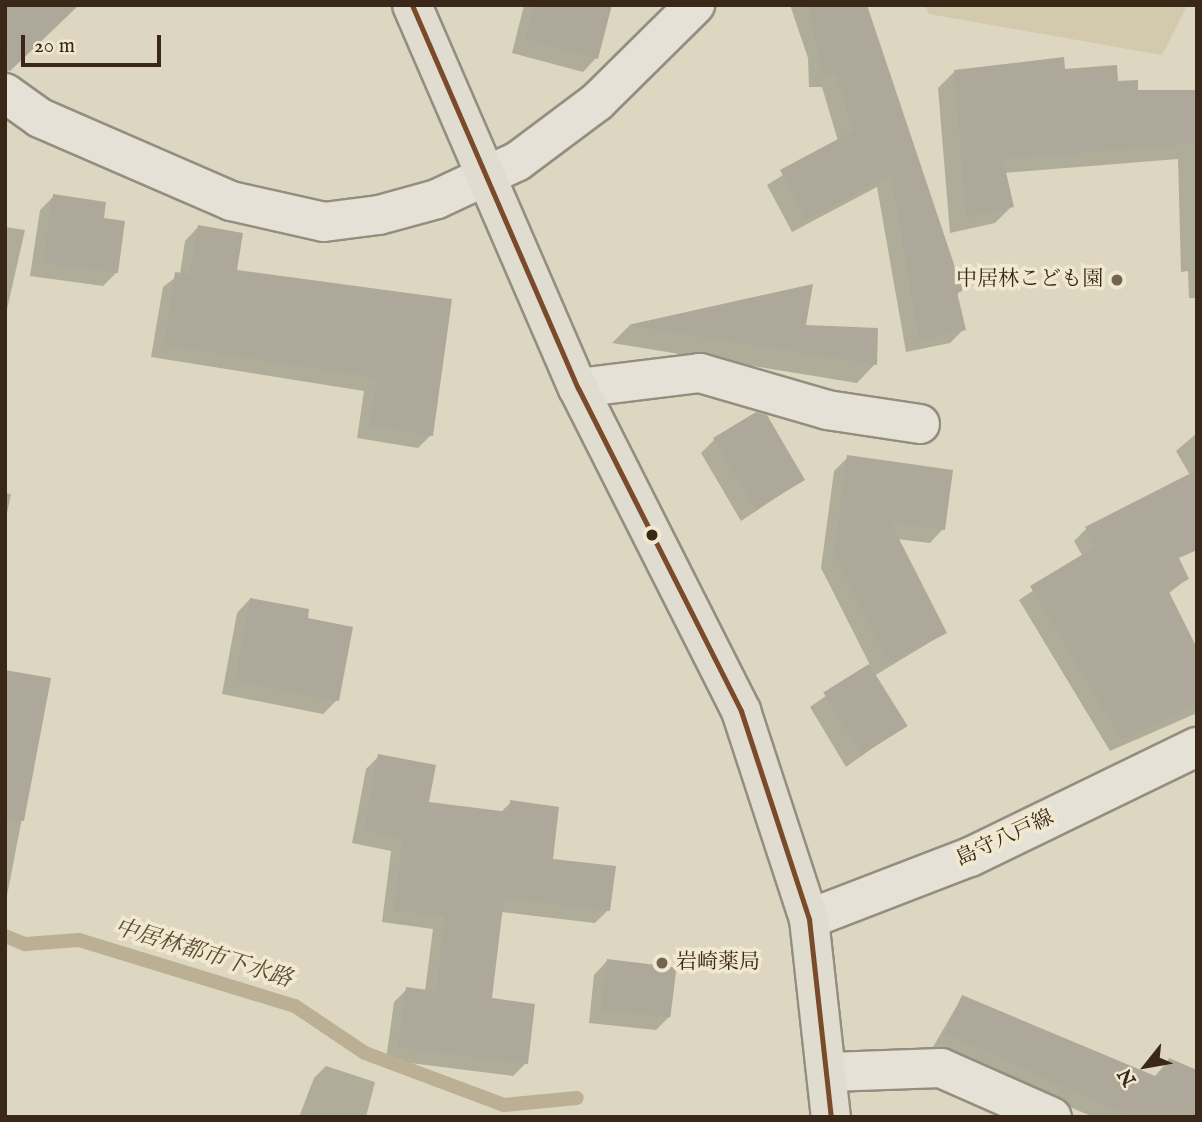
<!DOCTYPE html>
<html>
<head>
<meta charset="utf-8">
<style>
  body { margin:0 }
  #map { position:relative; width:1202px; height:1122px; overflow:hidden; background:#ddd7c1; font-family:"IM FELL English","Noto Serif JP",serif }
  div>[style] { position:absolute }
  .green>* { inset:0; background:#d3c9ac }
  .shadow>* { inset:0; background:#0003 }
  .stream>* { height:14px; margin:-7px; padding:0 7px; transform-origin:7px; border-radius:7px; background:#bbb094 }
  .building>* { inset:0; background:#ada899; transform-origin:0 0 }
  .roads { filter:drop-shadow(2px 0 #948e80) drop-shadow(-2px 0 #948e80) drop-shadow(0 2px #948e80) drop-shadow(0 -2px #948e80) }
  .street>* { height:38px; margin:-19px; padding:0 19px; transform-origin:19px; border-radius:19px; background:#e5e1d6 }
  .secondary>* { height:38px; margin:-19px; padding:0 19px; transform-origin:19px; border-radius:19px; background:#e5e1d6 }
  .primary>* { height:38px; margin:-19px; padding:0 19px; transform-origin:19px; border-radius:19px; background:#e0dcd0 }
  .bus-1>* { height:5px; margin:-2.5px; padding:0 2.5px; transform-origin:2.5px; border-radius:2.5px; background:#7a4b2a }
  .dots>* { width:19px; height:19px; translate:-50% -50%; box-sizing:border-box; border:4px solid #f0e9d0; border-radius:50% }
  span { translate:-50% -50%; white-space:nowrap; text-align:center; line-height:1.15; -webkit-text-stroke:7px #f0e9d0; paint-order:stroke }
  .poi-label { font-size:21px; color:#392717 }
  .right { translate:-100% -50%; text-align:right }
  .left { translate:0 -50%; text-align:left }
  .street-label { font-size:21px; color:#392717 }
  .water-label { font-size:23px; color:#5c4b36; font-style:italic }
  .frame { position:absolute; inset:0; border:7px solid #392717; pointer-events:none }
  .north { position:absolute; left:1111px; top:1031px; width:70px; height:70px; -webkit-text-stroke:5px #f0e9d0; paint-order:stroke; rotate:239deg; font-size:19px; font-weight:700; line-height:28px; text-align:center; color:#392717 }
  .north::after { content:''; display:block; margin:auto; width:24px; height:32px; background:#392717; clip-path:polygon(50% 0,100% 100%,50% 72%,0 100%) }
  .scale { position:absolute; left:21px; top:35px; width:140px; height:32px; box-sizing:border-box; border:4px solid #392717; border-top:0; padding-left:9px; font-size:21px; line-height:24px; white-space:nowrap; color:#392717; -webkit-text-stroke:5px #f0e9d0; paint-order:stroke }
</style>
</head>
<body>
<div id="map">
  <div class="green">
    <div style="clip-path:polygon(924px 5px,1187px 5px,1162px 55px,929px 14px)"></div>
  </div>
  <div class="shadow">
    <div style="clip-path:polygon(5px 5px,62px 19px,5px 74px)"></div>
    <div style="clip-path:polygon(524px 5px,610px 5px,596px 58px,583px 72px,512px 53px)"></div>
    <div style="clip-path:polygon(790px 5px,865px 5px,961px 290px,956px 296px,964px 329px,950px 343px,906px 352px,877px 187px,792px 232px,767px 185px,838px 141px,822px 87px,809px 87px,808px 58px)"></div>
    <div style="clip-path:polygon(1063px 71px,1137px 92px,1197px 91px,1197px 298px,1189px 298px,1188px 271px,1181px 272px,1178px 159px,1004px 173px,1012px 206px,995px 223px,950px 233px,938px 88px,954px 72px)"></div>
    <div style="clip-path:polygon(54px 196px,117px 272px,103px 286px,30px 276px,40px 210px)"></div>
    <div style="clip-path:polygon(5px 227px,25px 230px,5px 318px)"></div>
    <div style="clip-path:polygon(198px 227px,235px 271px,450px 301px,431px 435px,418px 448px,357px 438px,364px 391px,151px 357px,163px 287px,180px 274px,185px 241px)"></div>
    <div style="clip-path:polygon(811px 286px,804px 327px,875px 364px,857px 383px,612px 343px,629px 326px)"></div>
    <div style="clip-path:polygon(1197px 433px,1197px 487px,1176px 451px)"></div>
    <div style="clip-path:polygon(714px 440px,803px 480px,741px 521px,701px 453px)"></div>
    <div style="clip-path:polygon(848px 457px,943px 529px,930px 543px,897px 539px,945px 633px,874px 676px,905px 725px,846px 767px,810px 707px,870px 665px,821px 568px,834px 471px)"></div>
    <div style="clip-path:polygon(5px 493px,11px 494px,5px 523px)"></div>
    <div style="clip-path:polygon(1086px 529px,1187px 579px,1168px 594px,1197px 652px,1197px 713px,1110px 751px,1019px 600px,1083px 557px,1074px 541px)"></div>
    <div style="clip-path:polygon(250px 599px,306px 619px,337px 700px,323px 714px,222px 694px,237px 613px)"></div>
    <div style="clip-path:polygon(5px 672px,49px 679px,5px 906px)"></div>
    <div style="clip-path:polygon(379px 756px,427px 803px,501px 812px,511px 802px,551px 860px,608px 910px,595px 923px,501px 912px,490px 1000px,526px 1063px,513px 1076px,386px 1060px,394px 1002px,407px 989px,425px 991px,433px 929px,382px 922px,391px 851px,352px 843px,366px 769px)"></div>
    <div style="clip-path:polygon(607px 961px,670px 1016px,656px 1030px,589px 1023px,594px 975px)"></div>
    <div style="clip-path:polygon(962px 997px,1154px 1077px,1169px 1060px,1197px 1117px,1093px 1117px,933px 1047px)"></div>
    <div style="clip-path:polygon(326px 1066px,375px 1082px,366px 1117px,299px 1117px,314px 1078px)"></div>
  </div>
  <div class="stream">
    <div style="left:5px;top:936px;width:22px;rotate:22deg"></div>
    <div style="left:25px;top:944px;width:54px;rotate:-4.2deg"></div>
    <div style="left:79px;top:940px;width:226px;rotate:17deg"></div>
    <div style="left:295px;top:1006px;width:84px;rotate:33.9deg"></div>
    <div style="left:365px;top:1053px;width:148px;rotate:20.5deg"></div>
    <div style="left:504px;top:1105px;width:73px;rotate:-5.5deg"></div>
  </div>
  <div class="building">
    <div style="clip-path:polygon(5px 5px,79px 5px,9px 72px)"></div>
    <div style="clip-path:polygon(534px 5px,612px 5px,598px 59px,525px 39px)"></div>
    <div style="clip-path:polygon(808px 5px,867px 5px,963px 291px,957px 292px,966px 330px,919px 340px,891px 175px,806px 220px,780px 170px,853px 131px,836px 74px,822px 75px)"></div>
    <div style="clip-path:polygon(1064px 57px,1065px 69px,1117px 65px,1118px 81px,1138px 80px,1138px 90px,1197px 90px,1197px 143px,1003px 159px,1014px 207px,966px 218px,954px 70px)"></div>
    <div style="clip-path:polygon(53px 194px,106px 202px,104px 218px,125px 221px,118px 273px,43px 263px)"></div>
    <div style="clip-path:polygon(198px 225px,243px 233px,237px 270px,452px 299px,433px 436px,369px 425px,377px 378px,164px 345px,175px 272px,190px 274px)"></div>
    <div style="clip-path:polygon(813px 284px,806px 325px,878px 328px,877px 365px,628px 325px)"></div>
    <div style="clip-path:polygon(756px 412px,767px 415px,805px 480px,756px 509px,713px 438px)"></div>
    <div style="clip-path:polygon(847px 455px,953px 470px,945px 530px,891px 523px,947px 633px,889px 663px,834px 554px)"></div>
    <div style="clip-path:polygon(1197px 470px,1197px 550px,1179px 558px,1189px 579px,1168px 590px,1197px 648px,1197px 703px,1122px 740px,1030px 586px,1095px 547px,1085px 527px)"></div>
    <div style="clip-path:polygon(250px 598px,309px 609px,308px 618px,353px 627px,339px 701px,235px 681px)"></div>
    <div style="left:869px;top:664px;width:73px;height:54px;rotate:58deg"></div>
    <div style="clip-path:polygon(5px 670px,51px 678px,24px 821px,5px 820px)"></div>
    <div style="clip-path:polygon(378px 754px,436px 765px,429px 802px,509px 812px,510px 800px,559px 807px,553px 859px,616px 866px,610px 911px,504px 898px,492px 998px,535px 1004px,528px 1064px,398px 1047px,406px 987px,436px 991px,445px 916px,394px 910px,403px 838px,364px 830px)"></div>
    <div style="left:607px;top:959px;width:70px;height:50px;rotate:7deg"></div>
    <div style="clip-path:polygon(962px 995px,1160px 1078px,1169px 1058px,1197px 1070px,1197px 1117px,1131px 1117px,945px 1033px)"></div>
  </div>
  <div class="roads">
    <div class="street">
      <div style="left:5px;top:93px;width:43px;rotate:35.5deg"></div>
      <div style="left:40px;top:118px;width:208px;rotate:23.5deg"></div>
      <div style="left:231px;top:201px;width:95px;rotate:12.7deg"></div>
      <div style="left:324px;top:222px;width:55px;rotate:-7.3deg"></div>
      <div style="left:379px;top:215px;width:60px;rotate:-15.4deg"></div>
      <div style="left:437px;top:199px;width:89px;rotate:-25.1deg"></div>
      <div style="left:518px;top:161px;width:99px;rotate:-36.8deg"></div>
      <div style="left:597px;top:102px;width:138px;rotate:-44.7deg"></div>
      <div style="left:578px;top:388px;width:123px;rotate:-7deg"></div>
      <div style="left:700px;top:373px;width:132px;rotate:16.2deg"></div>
      <div style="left:827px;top:410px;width:94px;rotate:8.6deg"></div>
      <div style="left:830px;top:1072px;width:111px;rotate:-2.1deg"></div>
      <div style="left:941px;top:1068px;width:121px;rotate:23.8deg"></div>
    </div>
    <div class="secondary">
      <div style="left:809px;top:919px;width:173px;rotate:-21.1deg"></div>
      <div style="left:970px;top:857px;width:252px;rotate:-25.9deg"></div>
    </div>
    <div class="primary">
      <div style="left:412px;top:5px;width:417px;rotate:66.6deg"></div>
      <div style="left:578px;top:388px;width:362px;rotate:63.2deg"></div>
      <div style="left:741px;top:711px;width:219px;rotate:71.9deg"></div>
      <div style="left:809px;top:919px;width:199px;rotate:83.7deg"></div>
    </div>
  </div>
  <div class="bus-1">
    <div style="left:412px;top:5px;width:417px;rotate:66.6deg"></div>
    <div style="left:578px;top:388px;width:362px;rotate:63.2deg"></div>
    <div style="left:741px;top:711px;width:219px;rotate:71.9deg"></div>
    <div style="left:809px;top:919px;width:199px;rotate:83.7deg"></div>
  </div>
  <div class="dots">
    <div style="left:1117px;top:280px;background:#726552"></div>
    <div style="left:652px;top:535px;background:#392717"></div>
    <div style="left:662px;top:963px;background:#726552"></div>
  </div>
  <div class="poi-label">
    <span class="right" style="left:1103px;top:280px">中居林こども園</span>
    <span class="left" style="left:676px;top:963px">岩崎薬局</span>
  </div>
  <div class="street-label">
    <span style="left:1005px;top:839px;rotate:-25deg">島守八戸線</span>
  </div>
  <div class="water-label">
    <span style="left:203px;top:954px;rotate:17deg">中居林都市下水路</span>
  </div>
  <div class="frame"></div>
  <div class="north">N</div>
  <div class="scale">20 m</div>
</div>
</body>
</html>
